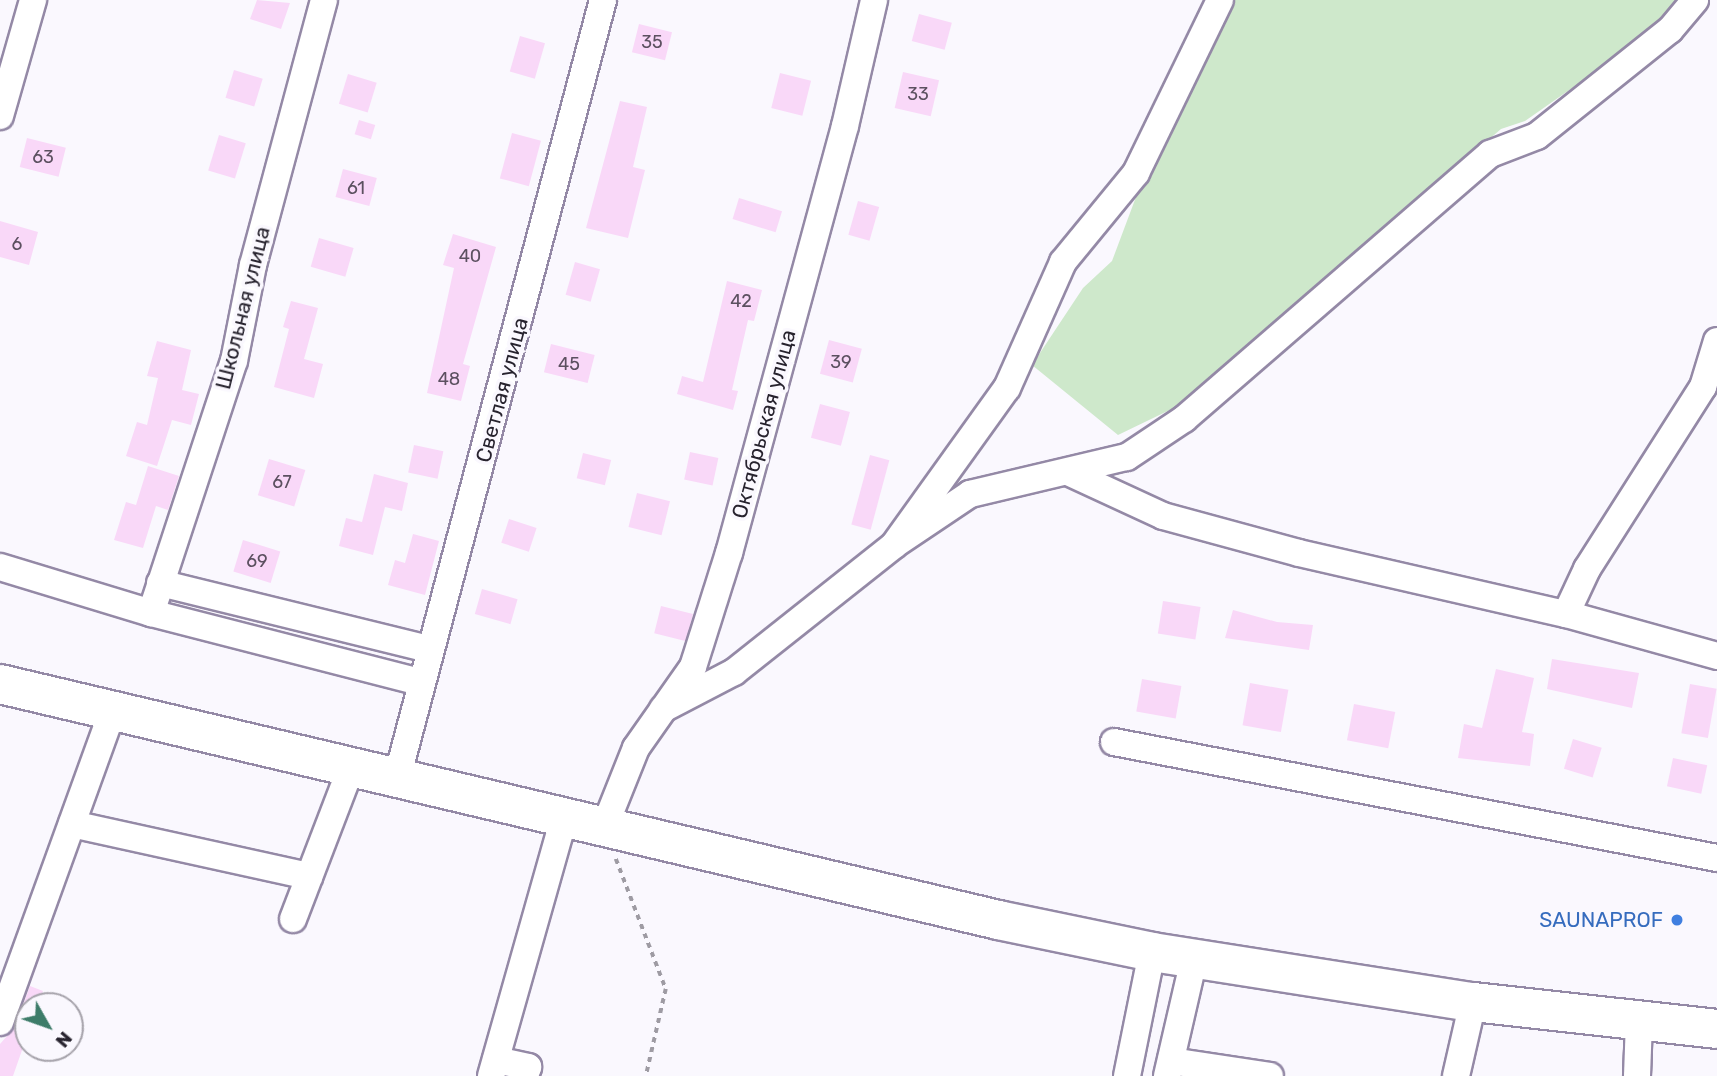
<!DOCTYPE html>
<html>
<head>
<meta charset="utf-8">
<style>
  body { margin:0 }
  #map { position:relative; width:1717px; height:1076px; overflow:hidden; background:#faf8fe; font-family:Rubik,sans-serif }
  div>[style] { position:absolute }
  .green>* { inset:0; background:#cee8cb }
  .building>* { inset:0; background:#f9d8f8; transform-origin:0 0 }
  .path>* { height:3.5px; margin-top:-1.75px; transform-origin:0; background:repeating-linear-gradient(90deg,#9e9ba3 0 5px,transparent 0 10px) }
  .roads { filter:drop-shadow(2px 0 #9489a6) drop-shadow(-2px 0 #9489a6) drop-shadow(0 2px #9489a6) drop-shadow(0 -2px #9489a6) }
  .minor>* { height:26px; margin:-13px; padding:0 13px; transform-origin:13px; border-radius:13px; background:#fff }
  .highway>* { height:38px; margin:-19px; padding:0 19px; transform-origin:19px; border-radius:19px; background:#fff }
  .dots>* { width:19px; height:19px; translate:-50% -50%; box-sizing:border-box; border:4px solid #faf8fe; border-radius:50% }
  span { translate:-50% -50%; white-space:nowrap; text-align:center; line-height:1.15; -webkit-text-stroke:7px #faf8fe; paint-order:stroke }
  .number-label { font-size:18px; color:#5c5060 }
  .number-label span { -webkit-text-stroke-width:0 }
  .street-label { font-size:21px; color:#27232e }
  .shop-label { font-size:21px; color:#366cbe }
  .right { translate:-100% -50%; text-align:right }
  .north { position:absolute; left:14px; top:992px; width:70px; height:70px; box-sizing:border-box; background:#faf8fe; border:2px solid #a6a3ab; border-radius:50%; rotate:130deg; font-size:19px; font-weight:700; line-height:28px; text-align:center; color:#27232e }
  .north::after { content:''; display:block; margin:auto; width:24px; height:32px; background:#3d7c69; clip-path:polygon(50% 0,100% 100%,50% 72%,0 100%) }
</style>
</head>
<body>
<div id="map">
  <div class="green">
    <div style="clip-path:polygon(1233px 0,1680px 0,1665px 23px,1525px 121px,1501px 129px,1178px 406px,1118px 435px,1032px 365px,1083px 288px,1112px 261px,1139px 189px,1201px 71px)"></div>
  </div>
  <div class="building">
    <div style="clip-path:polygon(257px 0,290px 3px,281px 29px,250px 19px)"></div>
    <div style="left:919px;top:14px;width:34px;height:28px;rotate:15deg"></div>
    <div style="left:639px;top:24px;width:34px;height:29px;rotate:14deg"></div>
    <div style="left:520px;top:36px;width:26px;height:37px;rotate:16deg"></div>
    <div style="left:234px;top:70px;width:30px;height:29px;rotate:17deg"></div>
    <div style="left:903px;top:72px;width:37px;height:37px;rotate:13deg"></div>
    <div style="left:780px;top:73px;width:32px;height:36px;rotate:14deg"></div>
    <div style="left:348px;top:74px;width:30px;height:31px;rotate:17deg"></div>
    <div style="clip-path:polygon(620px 101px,647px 107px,633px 167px,645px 170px,628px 238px,586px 228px)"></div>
    <div style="left:359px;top:120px;width:17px;height:15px;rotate:17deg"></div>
    <div style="left:512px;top:133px;width:30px;height:47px;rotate:15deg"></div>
    <div style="left:219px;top:135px;width:28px;height:37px;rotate:17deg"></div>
    <div style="left:27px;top:138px;width:40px;height:30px;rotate:14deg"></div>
    <div style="left:343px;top:169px;width:35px;height:29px;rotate:15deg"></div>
    <div style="left:739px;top:198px;width:45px;height:22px;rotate:17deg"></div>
    <div style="left:858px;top:201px;width:22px;height:35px;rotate:16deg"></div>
    <div style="clip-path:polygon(0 221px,38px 232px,29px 265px,0 257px)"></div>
    <div style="clip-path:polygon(453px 234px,496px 247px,463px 364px,470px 366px,461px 401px,427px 393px,454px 268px,443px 265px)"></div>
    <div style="left:319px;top:238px;width:36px;height:30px;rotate:16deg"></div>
    <div style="left:575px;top:262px;width:26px;height:34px;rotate:16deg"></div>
    <div style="clip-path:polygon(727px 281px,762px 290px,754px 321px,748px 320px,732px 390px,738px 391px,733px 410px,677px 394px,682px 376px,703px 382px)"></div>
    <div style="clip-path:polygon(291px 301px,318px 308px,304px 359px,323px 364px,314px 398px,274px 387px,289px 329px,283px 327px)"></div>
    <div style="left:829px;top:340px;width:34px;height:35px;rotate:15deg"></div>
    <div style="clip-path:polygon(157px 341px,191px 350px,182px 390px,199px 394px,191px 425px,172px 420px,157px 466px,126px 456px,137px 422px,147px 425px,158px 378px,147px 376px)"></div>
    <div style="left:551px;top:344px;width:45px;height:29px;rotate:14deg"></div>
    <div style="left:820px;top:404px;width:31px;height:35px;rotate:15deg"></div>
    <div style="left:414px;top:445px;width:30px;height:28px;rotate:12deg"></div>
    <div style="left:690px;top:452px;width:29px;height:28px;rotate:12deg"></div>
    <div style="left:583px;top:453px;width:29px;height:26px;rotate:14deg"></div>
    <div style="left:870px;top:455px;width:20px;height:72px;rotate:15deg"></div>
    <div style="left:269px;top:459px;width:38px;height:38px;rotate:17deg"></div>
    <div style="clip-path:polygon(148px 466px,179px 476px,168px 510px,156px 506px,143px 548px,114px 540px,126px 502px,136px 505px)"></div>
    <div style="clip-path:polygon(374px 474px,408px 483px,402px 511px,385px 507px,373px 555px,339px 546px,346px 518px,362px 522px)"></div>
    <div style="left:637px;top:493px;width:34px;height:35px;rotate:14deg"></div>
    <div style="left:509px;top:519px;width:29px;height:25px;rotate:18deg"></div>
    <div style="clip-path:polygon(413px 534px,439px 541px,425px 595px,388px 585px,395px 560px,405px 563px)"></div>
    <div style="left:243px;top:540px;width:39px;height:33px;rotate:17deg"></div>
    <div style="left:482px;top:589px;width:37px;height:26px;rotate:16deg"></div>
    <div style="left:1163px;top:601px;width:38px;height:33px;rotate:9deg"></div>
    <div style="left:661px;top:606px;width:33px;height:28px;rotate:14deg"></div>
    <div style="clip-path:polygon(1233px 610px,1277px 622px,1313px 625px,1309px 650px,1225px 638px)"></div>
    <div style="clip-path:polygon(1552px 659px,1639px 673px,1632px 708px,1547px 689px)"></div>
    <div style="clip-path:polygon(1496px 669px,1534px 678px,1522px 732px,1534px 734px,1530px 766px,1458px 758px,1464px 724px,1482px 728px)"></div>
    <div style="left:1142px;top:679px;width:40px;height:33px;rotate:10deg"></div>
    <div style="left:1250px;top:683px;width:39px;height:43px;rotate:10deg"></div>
    <div style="left:1690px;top:684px;width:27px;height:50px;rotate:10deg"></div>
    <div style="left:1354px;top:704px;width:42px;height:37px;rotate:11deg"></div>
    <div style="left:1573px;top:739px;width:30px;height:31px;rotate:17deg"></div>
    <div style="left:1673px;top:758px;width:35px;height:29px;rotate:12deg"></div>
    <div style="clip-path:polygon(30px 986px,43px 991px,38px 1006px,28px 1006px,28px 1033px,13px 1076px,0 1076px,0 1044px,15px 1027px)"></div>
  </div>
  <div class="path">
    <div style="left:616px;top:859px;width:139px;rotate:69deg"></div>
    <div style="left:666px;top:989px;width:89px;rotate:102.9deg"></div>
  </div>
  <div class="roads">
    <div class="minor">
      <div style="left:0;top:116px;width:121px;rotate:-74.1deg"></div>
      <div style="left:1070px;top:473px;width:102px;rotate:24.8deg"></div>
      <div style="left:1163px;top:516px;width:141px;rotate:15.2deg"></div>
      <div style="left:1299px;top:553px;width:274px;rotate:12.9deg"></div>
      <div style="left:1566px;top:614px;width:157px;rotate:15.5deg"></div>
      <div style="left:894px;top:545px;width:92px;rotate:-33.9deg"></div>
      <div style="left:970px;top:494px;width:161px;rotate:-13.3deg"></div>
      <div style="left:1127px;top:457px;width:69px;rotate:-33.7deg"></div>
      <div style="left:1184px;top:419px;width:405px;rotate:-40.9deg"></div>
      <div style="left:1490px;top:154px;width:50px;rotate:-21deg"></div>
      <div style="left:1537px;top:136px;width:170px;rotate:-38.6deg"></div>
      <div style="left:1670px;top:30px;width:39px;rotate:-50deg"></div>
      <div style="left:0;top:567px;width:158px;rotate:16.9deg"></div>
      <div style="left:151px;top:613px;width:278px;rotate:14.4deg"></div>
      <div style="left:160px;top:583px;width:276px;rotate:13.8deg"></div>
      <div style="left:151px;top:613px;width:265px;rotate:-71.8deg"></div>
      <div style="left:234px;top:361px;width:98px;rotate:-78.8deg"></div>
      <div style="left:253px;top:265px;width:274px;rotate:-75deg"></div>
      <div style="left:1566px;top:614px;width:50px;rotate:-65deg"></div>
      <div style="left:1587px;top:569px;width:216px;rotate:-57.5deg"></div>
      <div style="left:1703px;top:387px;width:48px;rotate:-73.1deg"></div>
      <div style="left:663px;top:709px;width:80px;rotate:-27.5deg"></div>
      <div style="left:734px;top:672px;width:204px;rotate:-38.4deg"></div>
      <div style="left:894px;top:545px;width:193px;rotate:-54.3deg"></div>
      <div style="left:1007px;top:388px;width:138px;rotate:-66deg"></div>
      <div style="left:1063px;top:262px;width:115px;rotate:-50.6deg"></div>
      <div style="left:1136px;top:173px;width:192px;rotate:-64.1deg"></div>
      <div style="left:1114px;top:742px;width:614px;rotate:10.89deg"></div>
      <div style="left:397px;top:778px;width:805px;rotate:-75.17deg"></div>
      <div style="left:72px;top:824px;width:243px;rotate:12.4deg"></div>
      <div style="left:604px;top:828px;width:86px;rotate:-68.2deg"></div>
      <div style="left:636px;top:748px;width:99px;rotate:-54.9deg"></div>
      <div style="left:693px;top:667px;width:120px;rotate:-72.5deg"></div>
      <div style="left:729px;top:553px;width:442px;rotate:-74.8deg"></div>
      <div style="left:845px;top:126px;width:129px;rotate:-77deg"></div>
      <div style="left:293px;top:919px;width:162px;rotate:-69deg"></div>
      <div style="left:0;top:1022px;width:332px;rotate:-70.1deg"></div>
      <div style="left:496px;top:1060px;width:33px;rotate:12deg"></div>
      <div style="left:528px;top:1067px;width:9px;rotate:108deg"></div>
      <div style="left:1171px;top:1061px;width:100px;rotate:8.6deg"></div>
      <div style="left:491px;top:1076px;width:268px;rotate:-74.2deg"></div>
      <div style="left:1127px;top:1076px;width:126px;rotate:-78.6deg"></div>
      <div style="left:1167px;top:1076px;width:120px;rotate:-77deg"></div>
      <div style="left:1456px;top:1076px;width:76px;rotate:-77.1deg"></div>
      <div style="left:1637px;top:1076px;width:55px;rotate:-87.9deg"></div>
    </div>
    <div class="highway">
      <div style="left:0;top:684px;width:1026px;rotate:13.3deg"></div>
      <div style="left:998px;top:920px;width:157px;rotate:11.7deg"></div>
      <div style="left:1152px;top:952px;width:325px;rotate:8.9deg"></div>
      <div style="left:1473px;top:1002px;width:245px;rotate:6.3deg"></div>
    </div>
  </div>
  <div class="dots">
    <div style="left:1677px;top:920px;background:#3f7fe0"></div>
  </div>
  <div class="number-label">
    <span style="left:652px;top:42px">35</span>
    <span style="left:918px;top:94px">33</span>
    <span style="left:43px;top:157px">63</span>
    <span style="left:356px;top:188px">61</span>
    <span style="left:17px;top:244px">6</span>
    <span style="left:470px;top:256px">40</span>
    <span style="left:741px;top:301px">42</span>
    <span style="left:841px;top:362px">39</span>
    <span style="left:569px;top:364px">45</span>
    <span style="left:449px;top:379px">48</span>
    <span style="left:282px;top:482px">67</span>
    <span style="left:257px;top:561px">69</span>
  </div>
  <div class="street-label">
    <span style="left:243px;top:308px;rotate:-76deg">Школьная улица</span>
    <span style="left:502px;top:390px;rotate:-75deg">Светлая улица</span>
    <span style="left:764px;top:424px;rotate:-75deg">Октябрьская улица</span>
  </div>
  <div class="shop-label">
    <span class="right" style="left:1663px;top:920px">SAUNAPROF</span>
  </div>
  <div class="north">N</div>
</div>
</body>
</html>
